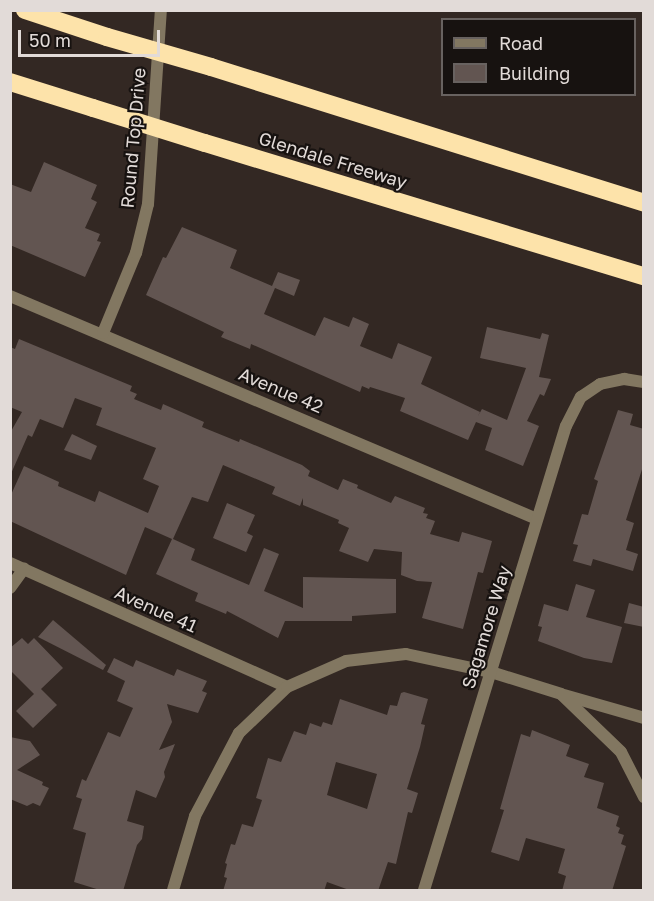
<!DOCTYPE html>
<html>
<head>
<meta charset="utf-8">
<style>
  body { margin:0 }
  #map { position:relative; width:654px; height:901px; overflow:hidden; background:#332823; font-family:"Golos Text",sans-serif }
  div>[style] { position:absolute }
  .building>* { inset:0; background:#625551 }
  .minor>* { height:12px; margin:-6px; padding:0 6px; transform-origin:6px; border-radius:6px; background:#827761 }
  .motorway>* { height:18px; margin:-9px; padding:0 9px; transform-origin:9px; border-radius:9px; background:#fde3aa }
  .motorway-bridge>* { height:18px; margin:-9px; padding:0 9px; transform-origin:9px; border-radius:9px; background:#fde3aa }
  span { translate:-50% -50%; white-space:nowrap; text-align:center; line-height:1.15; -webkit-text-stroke:4.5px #171210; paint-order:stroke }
  .street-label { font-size:18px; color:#e2dbd8 }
  .frame { position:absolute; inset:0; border:12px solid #e2dbd8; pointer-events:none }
  .legend { position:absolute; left:441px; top:18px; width:195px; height:78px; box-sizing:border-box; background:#171210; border:2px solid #686260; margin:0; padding:8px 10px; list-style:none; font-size:18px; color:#e2dbd8 }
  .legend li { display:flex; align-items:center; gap:12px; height:30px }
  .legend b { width:30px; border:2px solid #686260 }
  .scale { position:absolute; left:18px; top:30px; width:142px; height:27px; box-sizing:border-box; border:3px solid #e2dbd8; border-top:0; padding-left:8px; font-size:18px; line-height:21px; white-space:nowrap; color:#e2dbd8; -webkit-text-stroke:4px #171210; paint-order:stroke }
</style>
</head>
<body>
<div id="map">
  <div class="building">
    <div style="clip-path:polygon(44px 162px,97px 185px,91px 199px,97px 202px,85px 228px,100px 234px,97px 241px,101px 242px,85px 277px,10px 245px,10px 184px,31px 192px)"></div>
    <div style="clip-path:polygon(182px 227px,237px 250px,230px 268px,272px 286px,278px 272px,300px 280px,294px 296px,275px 288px,264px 314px,315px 336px,324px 317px,349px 327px,353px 317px,369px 324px,360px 346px,392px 359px,398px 343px,432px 357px,421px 384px,480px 412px,478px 416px,482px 409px,507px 420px,526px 368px,480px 358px,487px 327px,540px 339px,542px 333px,549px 335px,539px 377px,551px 379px,544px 396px,540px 394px,527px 421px,539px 426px,523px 466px,485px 450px,492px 428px,476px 422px,468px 440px,400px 411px,405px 398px,370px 387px,369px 389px,362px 386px,360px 392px,251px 344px,250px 349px,221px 337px,224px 332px,146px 295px,163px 257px,166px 258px)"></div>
    <div style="clip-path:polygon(19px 339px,132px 386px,130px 391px,137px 394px,134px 399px,161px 410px,163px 404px,204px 422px,202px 427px,239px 442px,240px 439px,302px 465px,310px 471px,308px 476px,338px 490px,343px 479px,358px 485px,357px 488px,391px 503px,395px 496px,425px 508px,423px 513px,428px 514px,426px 518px,435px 521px,430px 534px,459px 542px,462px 532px,492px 541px,483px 573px,478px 572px,463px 629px,422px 618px,432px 582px,417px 581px,401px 575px,402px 552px,374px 549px,368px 562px,339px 551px,349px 528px,338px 523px,339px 520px,303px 505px,303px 498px,300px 506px,272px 494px,275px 487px,223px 465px,208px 502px,192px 497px,173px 539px,195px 549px,191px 560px,249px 585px,264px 548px,279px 554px,264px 591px,303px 608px,303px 577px,396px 579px,396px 613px,352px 616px,352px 621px,285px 621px,278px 638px,227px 611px,226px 614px,195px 601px,198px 593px,156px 574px,172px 539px,145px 527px,126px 575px,10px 521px,10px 497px,24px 466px,59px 482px,58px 486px,95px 502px,99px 491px,148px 513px,159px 486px,143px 479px,156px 448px,96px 425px,102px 408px,75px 398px,63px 428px,40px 419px,32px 437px,28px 435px,10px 476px,10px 433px,22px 412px,10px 407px,10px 347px,15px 349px)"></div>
    <div style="clip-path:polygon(618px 410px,633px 414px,630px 425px,644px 429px,644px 463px,626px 520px,634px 523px,626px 550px,638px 554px,633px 571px,593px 559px,591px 566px,573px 561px,578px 545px,573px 544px,582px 514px,588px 515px,598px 481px,594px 479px)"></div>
    <div style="clip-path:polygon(72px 434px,97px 446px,91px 460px,64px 450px)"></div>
    <div style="clip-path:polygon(227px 503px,255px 515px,247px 533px,253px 536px,246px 552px,213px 538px)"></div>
    <div style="clip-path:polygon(576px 584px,595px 590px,586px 617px,622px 627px,612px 663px,584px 658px,538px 641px,542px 627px,538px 626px,544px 604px,568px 611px)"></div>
    <div style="clip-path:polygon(629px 603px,644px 607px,644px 627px,624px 623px)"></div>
    <div style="clip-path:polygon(53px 620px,106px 665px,103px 670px,38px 637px)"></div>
    <div style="clip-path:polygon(22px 638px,28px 644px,34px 638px,63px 668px,41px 689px,57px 705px,33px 728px,16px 711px,34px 694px,10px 670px,10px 648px)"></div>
    <div style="clip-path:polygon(114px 658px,133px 667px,136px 660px,174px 676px,177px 669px,207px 681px,202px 691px,207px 693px,198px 713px,167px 704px,172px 722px,159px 750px,175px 744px,164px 772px,165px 777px,156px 798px,136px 790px,127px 821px,144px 826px,142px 839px,137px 845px,123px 891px,103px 891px,74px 882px,86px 833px,73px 829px,82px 799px,76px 797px,82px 779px,86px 781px,108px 732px,120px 737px,133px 708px,117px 701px,125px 681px,107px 672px)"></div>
    <div style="clip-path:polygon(evenodd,404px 692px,428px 699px,421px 724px,425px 725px,420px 747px,407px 789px,418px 793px,412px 813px,408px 812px,396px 864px,388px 862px,378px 891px,352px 891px,327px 882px,324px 891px,223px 891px,227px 878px,224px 877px,227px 864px,225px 863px,231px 844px,235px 845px,242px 824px,253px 827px,262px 800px,256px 798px,268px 758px,281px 762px,294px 731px,306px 735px,310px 723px,321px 727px,323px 722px,332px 725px,340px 699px,387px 715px,390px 705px,397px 706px,401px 693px,404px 692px,336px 762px,377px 774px,367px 809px,327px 795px,336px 762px)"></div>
    <div style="clip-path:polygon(532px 730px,570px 745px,566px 756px,589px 764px,584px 777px,604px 783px,597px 808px,619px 816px,616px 826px,620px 828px,618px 833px,624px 835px,621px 844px,626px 846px,612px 891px,562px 891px,566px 876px,558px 873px,565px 849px,526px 838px,519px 861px,491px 852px,504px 810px,500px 809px,521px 734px,530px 737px)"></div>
    <div style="clip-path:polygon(10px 737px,30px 741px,40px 755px,17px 770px,43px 782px,42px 785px,49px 788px,40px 806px,33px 803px,27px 806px,10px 799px)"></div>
  </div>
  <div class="minor">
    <div style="left:10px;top:296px;width:572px;rotate:22.94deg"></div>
    <div style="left:103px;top:333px;width:87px;rotate:-67.6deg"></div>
    <div style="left:136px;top:253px;width:50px;rotate:-76.2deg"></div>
    <div style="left:148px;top:204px;width:194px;rotate:-86.2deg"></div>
    <div style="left:10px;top:563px;width:303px;rotate:24.1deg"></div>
    <div style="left:10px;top:588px;width:24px;rotate:-54deg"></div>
    <div style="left:564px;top:695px;width:83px;rotate:16deg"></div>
    <div style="left:173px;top:890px;width:77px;rotate:-73.4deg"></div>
    <div style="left:195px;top:816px;width:94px;rotate:-62.1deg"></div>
    <div style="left:239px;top:733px;width:66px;rotate:-43.8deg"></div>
    <div style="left:287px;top:687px;width:64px;rotate:-23.8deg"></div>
    <div style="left:346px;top:661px;width:60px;rotate:-6.7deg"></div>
    <div style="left:406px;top:654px;width:87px;rotate:12deg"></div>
    <div style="left:491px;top:672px;width:73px;rotate:17.4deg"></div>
    <div style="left:561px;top:694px;width:83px;rotate:44deg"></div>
    <div style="left:621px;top:752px;width:51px;rotate:62.9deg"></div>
    <div style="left:424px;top:890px;width:485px;rotate:-73deg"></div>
    <div style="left:566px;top:426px;width:33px;rotate:-63deg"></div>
    <div style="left:581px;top:397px;width:23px;rotate:-34deg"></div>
    <div style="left:600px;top:384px;width:25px;rotate:-12deg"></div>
    <div style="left:624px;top:379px;width:20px;rotate:9deg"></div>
  </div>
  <div class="motorway">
    <div style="left:25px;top:10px;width:86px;rotate:18.2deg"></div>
    <div style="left:211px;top:67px;width:454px;rotate:17.4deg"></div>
    <div style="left:10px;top:82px;width:87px;rotate:17.4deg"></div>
    <div style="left:205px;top:143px;width:459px;rotate:16.9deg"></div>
  </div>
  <div class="motorway-bridge">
    <div style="left:107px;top:37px;width:108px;rotate:16.1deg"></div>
    <div style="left:93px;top:108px;width:117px;rotate:17.4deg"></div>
  </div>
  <div class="street-label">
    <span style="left:133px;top:138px;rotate:-85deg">Round Top Drive</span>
    <span style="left:333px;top:160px;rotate:17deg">Glendale Freeway</span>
    <span style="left:281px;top:390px;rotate:23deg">Avenue 42</span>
    <span style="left:156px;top:609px;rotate:24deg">Avenue 41</span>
    <span style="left:486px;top:627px;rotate:-73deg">Sagamore Way</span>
  </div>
  <div class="frame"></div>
  <ul class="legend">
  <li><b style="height:8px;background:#827761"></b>Road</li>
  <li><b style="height:16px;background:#625551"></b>Building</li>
  </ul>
  <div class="scale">50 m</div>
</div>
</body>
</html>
